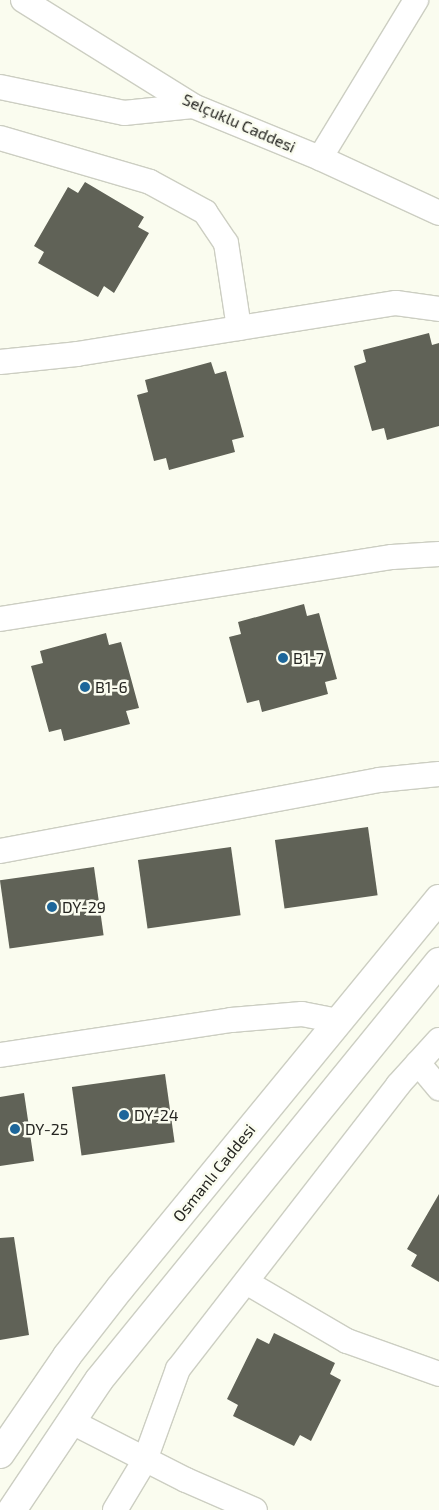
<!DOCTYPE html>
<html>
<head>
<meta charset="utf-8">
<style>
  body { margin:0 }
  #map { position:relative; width:439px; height:1510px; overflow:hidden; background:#fafcef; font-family:"Exo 2",sans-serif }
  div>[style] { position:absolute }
  .building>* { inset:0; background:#606257; transform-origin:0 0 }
  .roads { filter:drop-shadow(1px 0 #cccec2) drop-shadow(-1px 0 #cccec2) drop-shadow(0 1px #cccec2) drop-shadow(0 -1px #cccec2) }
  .street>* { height:24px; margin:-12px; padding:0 12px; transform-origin:12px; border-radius:12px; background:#fff }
  .secondary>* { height:28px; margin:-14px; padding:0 14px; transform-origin:14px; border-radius:14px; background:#fff }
  .dots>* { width:14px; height:14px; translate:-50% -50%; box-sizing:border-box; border:2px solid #fafcef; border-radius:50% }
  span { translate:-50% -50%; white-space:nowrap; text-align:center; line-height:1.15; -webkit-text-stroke:5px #fafcef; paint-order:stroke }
  .street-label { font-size:16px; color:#252521 }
  .poi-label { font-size:16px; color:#252521 }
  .left { translate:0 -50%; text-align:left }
</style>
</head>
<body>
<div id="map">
  <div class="building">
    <div style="clip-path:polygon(85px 182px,144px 217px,138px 227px,149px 233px,114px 293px,104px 286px,98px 297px,38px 263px,44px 252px,34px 246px,68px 187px,78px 193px)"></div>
    <div style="clip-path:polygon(429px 333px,432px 345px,439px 343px,439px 426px,387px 440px,384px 428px,372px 431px,354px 366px,366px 362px,363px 350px)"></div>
    <div style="clip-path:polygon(211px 362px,215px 374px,226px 371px,244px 437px,232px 440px,235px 452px,169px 470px,166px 458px,154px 461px,137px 395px,148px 392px,145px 380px)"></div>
    <div style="clip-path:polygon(304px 604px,307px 616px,319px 613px,337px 679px,325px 682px,328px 694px,262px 712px,259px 700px,247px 703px,229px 637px,241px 634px,238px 622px)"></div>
    <div style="clip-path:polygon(106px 633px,109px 645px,121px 642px,139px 708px,126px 711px,130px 724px,64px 741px,61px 729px,49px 732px,31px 666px,43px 663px,40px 651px)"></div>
    <div style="left:368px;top:827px;width:69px;height:94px;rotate:82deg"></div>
    <div style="left:231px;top:847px;width:69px;height:94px;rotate:82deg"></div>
    <div style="left:94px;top:867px;width:69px;height:95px;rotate:82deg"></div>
    <div style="left:165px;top:1074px;width:69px;height:94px;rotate:82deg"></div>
    <div style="clip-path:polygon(24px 1093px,34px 1161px,0 1166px,0 1097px)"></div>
    <div style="clip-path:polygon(439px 1194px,439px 1282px,411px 1266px,417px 1255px,407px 1249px)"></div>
    <div style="clip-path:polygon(14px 1237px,29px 1335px,0 1340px,0 1238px)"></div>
    <div style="clip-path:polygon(274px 1333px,335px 1363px,330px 1374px,341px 1380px,311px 1441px,300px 1435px,294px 1446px,233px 1416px,238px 1405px,227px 1399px,257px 1338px,269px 1344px)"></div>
  </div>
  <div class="roads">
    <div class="street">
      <div style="left:23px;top:0;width:200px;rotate:31.9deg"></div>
      <div style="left:193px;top:106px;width:137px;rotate:22.3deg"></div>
      <div style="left:320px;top:158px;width:131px;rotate:24.8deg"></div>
      <div style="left:0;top:87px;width:127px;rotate:11.8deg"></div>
      <div style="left:124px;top:113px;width:69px;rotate:-5.8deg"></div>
      <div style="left:0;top:138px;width:156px;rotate:16.3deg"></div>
      <div style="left:150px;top:182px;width:63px;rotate:28.6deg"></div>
      <div style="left:205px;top:212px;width:37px;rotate:56deg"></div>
      <div style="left:226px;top:243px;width:86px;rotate:81.3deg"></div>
      <div style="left:320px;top:158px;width:185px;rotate:-58.7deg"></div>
      <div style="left:0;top:362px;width:77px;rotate:-5.9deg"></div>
      <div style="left:77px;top:354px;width:323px;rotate:-9.1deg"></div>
      <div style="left:396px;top:303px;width:43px;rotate:7.9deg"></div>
      <div style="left:0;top:619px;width:397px;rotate:-9deg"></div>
      <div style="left:392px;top:557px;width:47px;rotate:-3.7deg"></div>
      <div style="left:0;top:851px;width:386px;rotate:-10.6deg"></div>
      <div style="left:379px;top:780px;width:60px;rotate:-5.7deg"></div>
      <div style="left:0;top:1055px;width:234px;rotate:-8.6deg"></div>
      <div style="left:231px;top:1020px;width:71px;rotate:-4.8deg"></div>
      <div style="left:302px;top:1014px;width:38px;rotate:11deg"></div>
      <div style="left:418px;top:1063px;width:33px;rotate:50deg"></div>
      <div style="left:246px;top:1282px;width:117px;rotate:30.3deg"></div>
      <div style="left:347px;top:1341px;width:98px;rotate:19.7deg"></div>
      <div style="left:70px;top:1421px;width:130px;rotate:27deg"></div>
      <div style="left:186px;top:1480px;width:75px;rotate:23.5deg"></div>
      <div style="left:115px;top:1510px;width:58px;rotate:-59deg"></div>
      <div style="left:145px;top:1460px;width:97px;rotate:-70.1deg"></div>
      <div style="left:178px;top:1369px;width:359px;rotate:-52.2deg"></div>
      <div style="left:398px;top:1085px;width:61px;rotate:-47.7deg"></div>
    </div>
    <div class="secondary">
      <div style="left:0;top:1454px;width:119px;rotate:-55.6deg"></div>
      <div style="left:67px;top:1356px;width:86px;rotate:-52.1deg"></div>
      <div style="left:120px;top:1288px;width:503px;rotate:-50.65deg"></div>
      <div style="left:12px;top:1510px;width:156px;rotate:-56.2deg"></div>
      <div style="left:99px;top:1380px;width:539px;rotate:-50.88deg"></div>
    </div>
  </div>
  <div class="dots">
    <div style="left:283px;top:658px;background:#1d669a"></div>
    <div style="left:85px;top:687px;background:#1d669a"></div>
    <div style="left:52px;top:907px;background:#1d669a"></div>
    <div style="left:124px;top:1115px;background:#1d669a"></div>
    <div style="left:15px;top:1129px;background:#1d669a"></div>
  </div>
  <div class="street-label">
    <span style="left:239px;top:123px;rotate:24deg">Selçuklu Caddesi</span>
    <span style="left:214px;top:1173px;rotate:-51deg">Osmanlı Caddesi</span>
  </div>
  <div class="poi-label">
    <span class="left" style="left:293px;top:658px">B1-7</span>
    <span class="left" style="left:95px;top:687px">B1-6</span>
    <span class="left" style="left:62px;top:907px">DY-29</span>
    <span class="left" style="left:134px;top:1115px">DY-24</span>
    <span class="left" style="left:25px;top:1129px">DY-25</span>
  </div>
</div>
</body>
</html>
